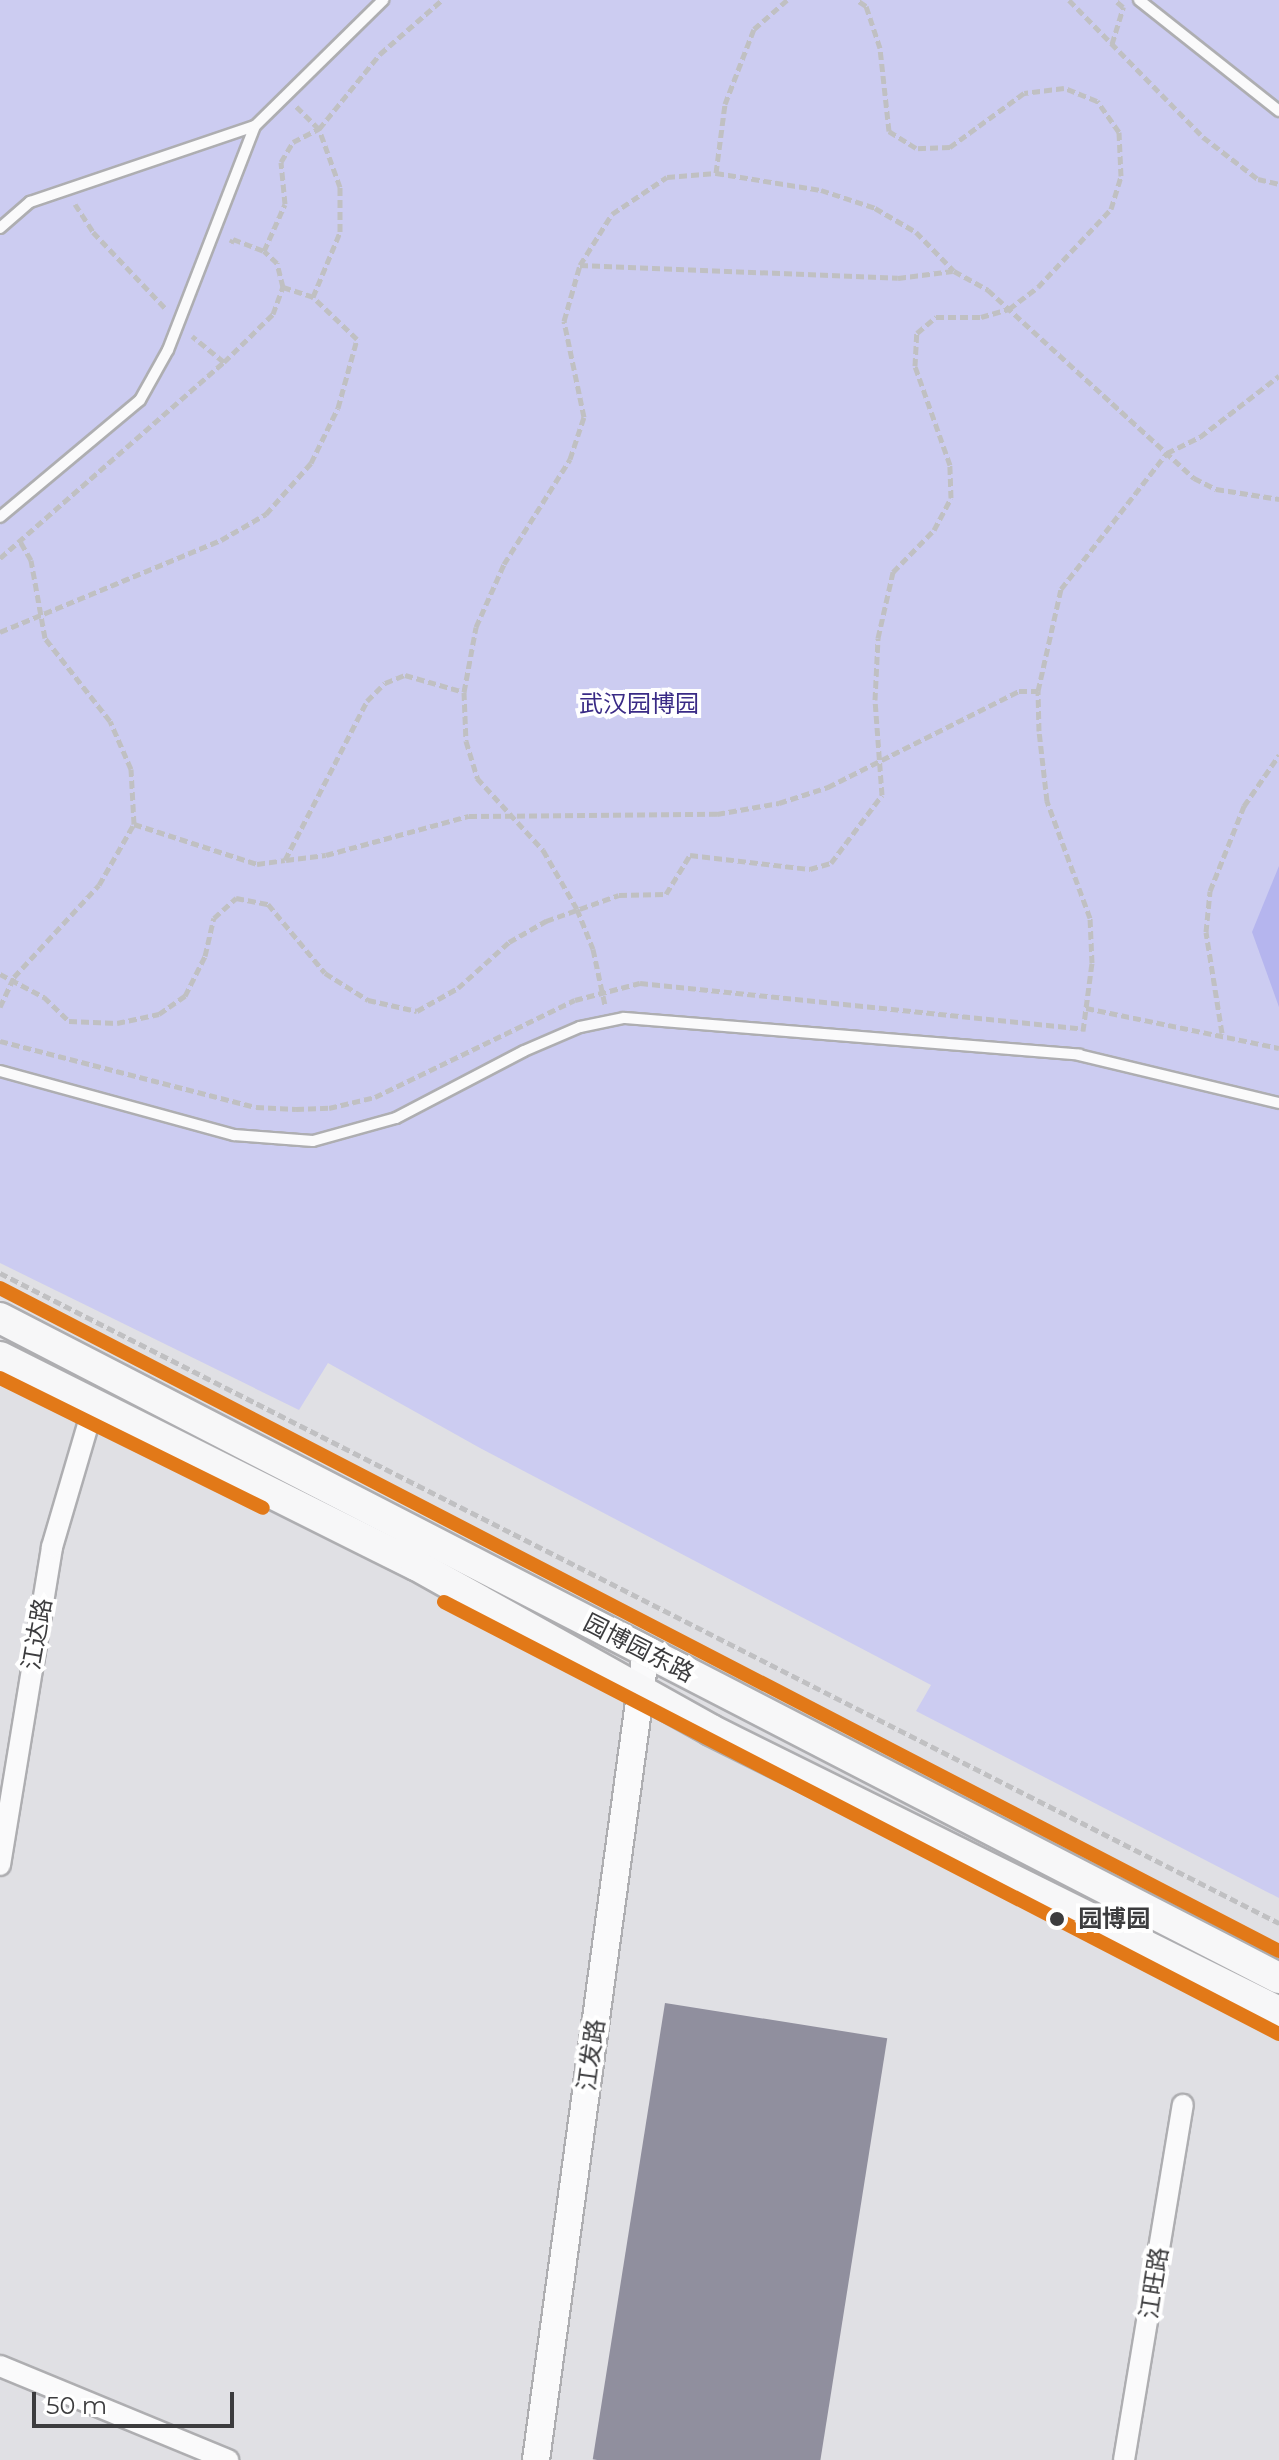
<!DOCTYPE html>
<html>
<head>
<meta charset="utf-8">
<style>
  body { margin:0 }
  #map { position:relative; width:1279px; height:2460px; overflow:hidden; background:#e0e0e4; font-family:Montserrat,"Noto Sans SC",sans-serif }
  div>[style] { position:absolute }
  .green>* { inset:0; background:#ccccf1 }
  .water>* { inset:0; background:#b5b5ee }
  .building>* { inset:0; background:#908f9e; transform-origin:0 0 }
  .path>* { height:5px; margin-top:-2.5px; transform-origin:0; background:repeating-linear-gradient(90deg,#c0c0c2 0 8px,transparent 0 12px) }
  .roads { filter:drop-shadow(2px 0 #aeaeb1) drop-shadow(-2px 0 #aeaeb1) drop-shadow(0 2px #aeaeb1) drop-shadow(0 -2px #aeaeb1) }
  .service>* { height:10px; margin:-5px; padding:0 5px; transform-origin:5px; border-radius:5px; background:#fafafb }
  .minor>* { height:20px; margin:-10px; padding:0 10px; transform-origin:10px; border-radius:10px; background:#fafafb }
  .tertiary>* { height:26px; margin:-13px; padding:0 13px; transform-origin:13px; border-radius:13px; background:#fafafb }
  .secondary>* { height:30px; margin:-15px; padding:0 15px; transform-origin:15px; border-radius:15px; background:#f7f7f8 }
  .metro-1>* { height:14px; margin:-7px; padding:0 7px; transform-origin:7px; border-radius:7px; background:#e27918 }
  .dots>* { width:22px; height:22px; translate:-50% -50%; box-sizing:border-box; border:4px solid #fff; border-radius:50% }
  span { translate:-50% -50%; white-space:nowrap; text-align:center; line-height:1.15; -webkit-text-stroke:8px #fff; paint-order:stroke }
  .park-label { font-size:24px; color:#392a85 }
  .street-label { font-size:24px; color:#3c3c3e }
  .stop-label { font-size:24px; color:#3c3c3e; font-weight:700 }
  .left { translate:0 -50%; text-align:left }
  .scale { position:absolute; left:32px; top:2392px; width:202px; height:36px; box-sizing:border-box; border:4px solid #3c3c3e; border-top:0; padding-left:10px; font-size:24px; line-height:28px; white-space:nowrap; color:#3c3c3e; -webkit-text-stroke:6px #fff; paint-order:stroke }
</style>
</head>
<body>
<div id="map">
  <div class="green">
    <div style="clip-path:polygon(0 0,1279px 0,1279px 1898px,916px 1711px,931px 1685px,480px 1448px,328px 1363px,299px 1410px,0 1263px)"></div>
  </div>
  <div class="water">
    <div style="clip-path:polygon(1279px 866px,1279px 1007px,1252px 932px)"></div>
  </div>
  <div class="building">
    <div style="left:665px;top:2003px;width:225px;height:462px;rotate:9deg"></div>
  </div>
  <div class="path">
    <div style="left:1069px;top:0;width:192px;rotate:45.6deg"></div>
    <div style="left:1203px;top:137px;width:69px;rotate:37.4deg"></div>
    <div style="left:1258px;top:179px;width:22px;rotate:13deg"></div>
    <div style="left:1112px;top:44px;width:39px;rotate:-73deg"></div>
    <div style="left:1123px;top:7px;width:11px;rotate:-139deg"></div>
    <div style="left:716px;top:173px;width:70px;rotate:-82.6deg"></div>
    <div style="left:725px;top:104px;width:80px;rotate:-68.9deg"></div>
    <div style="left:754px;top:29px;width:44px;rotate:-41.3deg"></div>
    <div style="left:75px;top:204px;width:33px;rotate:57deg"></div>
    <div style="left:93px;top:232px;width:105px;rotate:46.5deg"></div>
    <div style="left:231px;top:243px;width:4px;rotate:-63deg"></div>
    <div style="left:233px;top:239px;width:33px;rotate:21deg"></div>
    <div style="left:264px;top:251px;width:51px;rotate:-65.9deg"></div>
    <div style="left:285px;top:204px;width:42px;rotate:-95.4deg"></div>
    <div style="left:281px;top:162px;width:23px;rotate:-59deg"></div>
    <div style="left:293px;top:142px;width:29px;rotate:-27deg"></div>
    <div style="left:319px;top:129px;width:97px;rotate:-50.9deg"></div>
    <div style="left:380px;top:54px;width:82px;rotate:-41.1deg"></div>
    <div style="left:580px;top:265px;width:318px;rotate:2.3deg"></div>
    <div style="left:898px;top:278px;width:55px;rotate:-7.3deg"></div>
    <div style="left:283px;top:287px;width:32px;rotate:18deg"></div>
    <div style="left:224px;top:362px;width:69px;rotate:-44.4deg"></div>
    <div style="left:273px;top:314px;width:29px;rotate:-70deg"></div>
    <div style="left:283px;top:287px;width:25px;rotate:-104deg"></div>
    <div style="left:277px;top:263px;width:18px;rotate:-137deg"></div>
    <div style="left:0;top:558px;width:298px;rotate:-41.2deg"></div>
    <div style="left:224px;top:362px;width:41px;rotate:-140.9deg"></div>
    <div style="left:0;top:632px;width:239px;rotate:-22.6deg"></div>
    <div style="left:221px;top:540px;width:52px;rotate:-30deg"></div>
    <div style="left:266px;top:514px;width:68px;rotate:-48.6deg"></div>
    <div style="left:311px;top:463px;width:61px;rotate:-63.9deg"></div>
    <div style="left:338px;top:408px;width:72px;rotate:-74.6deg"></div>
    <div style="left:357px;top:339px;width:61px;rotate:-136.3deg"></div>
    <div style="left:313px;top:297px;width:70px;rotate:-67.4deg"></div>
    <div style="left:340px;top:232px;width:45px;rotate:-90deg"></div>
    <div style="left:340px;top:187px;width:62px;rotate:-109.9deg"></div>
    <div style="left:319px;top:129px;width:33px;rotate:-135deg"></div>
    <div style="left:464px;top:692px;width:66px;rotate:-79.5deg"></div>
    <div style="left:476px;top:627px;width:69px;rotate:-66deg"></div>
    <div style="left:504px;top:564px;width:124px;rotate:-57.8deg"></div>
    <div style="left:570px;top:459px;width:44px;rotate:-71.6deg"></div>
    <div style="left:584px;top:417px;width:98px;rotate:-101.8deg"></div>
    <div style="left:564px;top:321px;width:58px;rotate:-74.1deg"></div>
    <div style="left:580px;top:265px;width:60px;rotate:-57.9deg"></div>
    <div style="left:612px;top:214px;width:66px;rotate:-33.9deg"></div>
    <div style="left:667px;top:177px;width:49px;rotate:-4.7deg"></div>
    <div style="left:716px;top:173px;width:106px;rotate:9.2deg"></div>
    <div style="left:821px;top:190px;width:57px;rotate:18.4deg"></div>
    <div style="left:875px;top:208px;width:48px;rotate:30.3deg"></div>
    <div style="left:916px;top:232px;width:54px;rotate:45.7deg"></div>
    <div style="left:954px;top:271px;width:39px;rotate:29deg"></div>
    <div style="left:988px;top:290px;width:279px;rotate:42.4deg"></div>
    <div style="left:1194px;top:478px;width:25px;rotate:27deg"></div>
    <div style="left:1216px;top:489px;width:64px;rotate:9deg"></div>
    <div style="left:134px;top:824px;width:129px;rotate:18deg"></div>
    <div style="left:257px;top:864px;width:28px;rotate:-8deg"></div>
    <div style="left:285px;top:860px;width:179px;rotate:-62.7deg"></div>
    <div style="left:367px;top:701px;width:25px;rotate:-45deg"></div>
    <div style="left:385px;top:683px;width:22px;rotate:-22deg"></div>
    <div style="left:405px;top:675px;width:61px;rotate:16.1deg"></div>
    <div style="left:464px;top:692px;width:49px;rotate:87.7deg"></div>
    <div style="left:466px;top:741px;width:39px;rotate:73deg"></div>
    <div style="left:477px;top:778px;width:98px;rotate:47.5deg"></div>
    <div style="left:543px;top:850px;width:68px;rotate:60deg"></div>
    <div style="left:577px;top:909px;width:43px;rotate:68.2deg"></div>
    <div style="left:593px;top:949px;width:57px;rotate:77.9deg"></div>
    <div style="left:286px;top:860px;width:40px;rotate:-7.1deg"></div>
    <div style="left:326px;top:855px;width:148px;rotate:-15.3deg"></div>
    <div style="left:469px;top:816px;width:248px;rotate:-0.5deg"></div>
    <div style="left:717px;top:814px;width:63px;rotate:-10.1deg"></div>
    <div style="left:779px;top:803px;width:52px;rotate:-18.1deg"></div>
    <div style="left:828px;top:787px;width:214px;rotate:-26.7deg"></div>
    <div style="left:1019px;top:691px;width:19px"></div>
    <div style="left:0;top:974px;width:50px;rotate:27.6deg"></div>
    <div style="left:44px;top:997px;width:35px;rotate:44deg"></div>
    <div style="left:69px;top:1021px;width:48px;rotate:2.4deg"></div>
    <div style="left:117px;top:1023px;width:43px;rotate:-12.1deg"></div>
    <div style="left:159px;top:1014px;width:32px;rotate:-35deg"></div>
    <div style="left:185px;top:996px;width:45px;rotate:-63.4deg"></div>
    <div style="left:205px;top:956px;width:39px;rotate:-77deg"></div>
    <div style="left:214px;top:918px;width:30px;rotate:-42deg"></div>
    <div style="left:236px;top:898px;width:33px;rotate:11deg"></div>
    <div style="left:268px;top:904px;width:89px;rotate:50.4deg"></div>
    <div style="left:325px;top:973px;width:51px;rotate:32.1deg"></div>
    <div style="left:368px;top:1000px;width:50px;rotate:12.7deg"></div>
    <div style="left:417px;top:1011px;width:47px;rotate:-29.3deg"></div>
    <div style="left:458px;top:988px;width:69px;rotate:-42deg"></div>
    <div style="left:509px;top:942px;width:43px;rotate:-29.6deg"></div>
    <div style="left:546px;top:921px;width:77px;rotate:-19.6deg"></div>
    <div style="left:619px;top:895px;width:47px;rotate:-1.2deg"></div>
    <div style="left:666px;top:894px;width:46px;rotate:-58.4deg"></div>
    <div style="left:690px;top:855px;width:121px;rotate:6.7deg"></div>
    <div style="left:810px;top:869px;width:22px;rotate:-16deg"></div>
    <div style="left:831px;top:863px;width:85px;rotate:-53.1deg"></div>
    <div style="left:882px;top:795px;width:95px;rotate:-94.2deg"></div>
    <div style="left:875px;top:700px;width:62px;rotate:-87.2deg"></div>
    <div style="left:878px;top:638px;width:68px;rotate:-77.2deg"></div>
    <div style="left:893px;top:572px;width:59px;rotate:-45.7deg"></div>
    <div style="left:934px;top:530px;width:36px;rotate:-62deg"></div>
    <div style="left:951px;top:498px;width:33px;rotate:-92deg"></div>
    <div style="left:950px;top:465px;width:105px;rotate:-109.5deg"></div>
    <div style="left:915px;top:366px;width:33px;rotate:-87deg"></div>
    <div style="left:917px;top:333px;width:25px;rotate:-40deg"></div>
    <div style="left:936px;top:317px;width:45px"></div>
    <div style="left:981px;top:317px;width:29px;rotate:-16deg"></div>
    <div style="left:1009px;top:309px;width:36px;rotate:-37deg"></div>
    <div style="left:1038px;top:287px;width:107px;rotate:-46.9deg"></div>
    <div style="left:1111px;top:209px;width:34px;rotate:-73deg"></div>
    <div style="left:1121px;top:176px;width:44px;rotate:-92.6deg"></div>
    <div style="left:1119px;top:132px;width:38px;rotate:-125deg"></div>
    <div style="left:1097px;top:101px;width:35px;rotate:-158deg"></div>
    <div style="left:1064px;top:88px;width:40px;rotate:172.9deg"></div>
    <div style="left:1024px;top:93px;width:92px;rotate:143.9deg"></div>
    <div style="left:950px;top:147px;width:34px;rotate:178deg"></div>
    <div style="left:916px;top:148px;width:32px;rotate:-148deg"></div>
    <div style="left:889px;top:131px;width:83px;rotate:-96.2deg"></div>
    <div style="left:880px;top:48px;width:44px;rotate:-108.4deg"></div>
    <div style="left:866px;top:6px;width:11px;rotate:-146deg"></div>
    <div style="left:0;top:1007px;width:33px;rotate:-65deg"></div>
    <div style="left:14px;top:977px;width:125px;rotate:-47.3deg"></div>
    <div style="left:99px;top:885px;width:70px;rotate:-60.2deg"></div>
    <div style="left:134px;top:824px;width:55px;rotate:-93.1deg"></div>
    <div style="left:131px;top:769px;width:52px;rotate:-113.6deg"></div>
    <div style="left:110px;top:721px;width:105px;rotate:-128.1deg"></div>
    <div style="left:45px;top:638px;width:79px;rotate:-100.2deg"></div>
    <div style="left:31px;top:560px;width:22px;rotate:-120deg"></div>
    <div style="left:1086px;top:1008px;width:197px;rotate:11.7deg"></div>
    <div style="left:1083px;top:1031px;width:69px;rotate:-82.5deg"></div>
    <div style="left:1092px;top:963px;width:45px;rotate:-92.5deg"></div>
    <div style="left:1090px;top:918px;width:125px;rotate:-110.2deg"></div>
    <div style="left:1047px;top:801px;width:70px;rotate:-96.5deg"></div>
    <div style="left:1039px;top:731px;width:40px;rotate:-91.4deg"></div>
    <div style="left:1038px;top:691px;width:105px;rotate:-77.3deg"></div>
    <div style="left:1061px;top:589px;width:172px;rotate:-52.1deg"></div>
    <div style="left:1167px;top:453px;width:37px;rotate:-26deg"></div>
    <div style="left:1200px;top:437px;width:100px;rotate:-37.7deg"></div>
    <div style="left:1222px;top:1033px;width:102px;rotate:-99deg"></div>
    <div style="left:1206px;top:932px;width:41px;rotate:-84.4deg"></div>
    <div style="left:1210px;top:891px;width:92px;rotate:-68.2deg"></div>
    <div style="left:1244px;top:806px;width:62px;rotate:-55.5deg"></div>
    <div style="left:0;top:1041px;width:264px;rotate:14.5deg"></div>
    <div style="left:256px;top:1107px;width:40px;rotate:2.9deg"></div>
    <div style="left:296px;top:1109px;width:33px;rotate:-2deg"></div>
    <div style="left:329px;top:1108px;width:47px;rotate:-13.4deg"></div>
    <div style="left:375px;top:1097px;width:222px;rotate:-25.9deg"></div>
    <div style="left:575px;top:1000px;width:67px;rotate:-14.7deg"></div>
    <div style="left:640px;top:983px;width:446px;rotate:5.9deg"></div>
    <div style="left:0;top:1273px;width:1435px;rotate:26.94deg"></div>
  </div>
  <div class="roads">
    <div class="service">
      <div style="left:1139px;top:0;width:179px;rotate:38.4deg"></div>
      <div style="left:0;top:228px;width:40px;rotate:-41deg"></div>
      <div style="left:30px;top:202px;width:237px;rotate:-18.7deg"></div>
      <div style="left:0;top:517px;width:182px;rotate:-39.9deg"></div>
      <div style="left:140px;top:400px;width:57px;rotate:-60.8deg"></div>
      <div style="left:168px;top:350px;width:240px;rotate:-68.8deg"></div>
      <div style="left:255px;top:126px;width:180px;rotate:-44.5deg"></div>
      <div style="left:0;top:1071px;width:243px;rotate:15.3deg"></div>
      <div style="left:234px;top:1135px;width:79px;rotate:4.3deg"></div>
      <div style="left:313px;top:1141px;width:86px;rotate:-15.5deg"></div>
      <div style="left:396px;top:1118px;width:144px;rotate:-27.6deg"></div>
      <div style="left:524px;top:1051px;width:61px;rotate:-23.2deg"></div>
      <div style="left:580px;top:1027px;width:45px;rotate:-11.6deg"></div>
      <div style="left:624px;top:1018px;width:457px;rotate:4.6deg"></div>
      <div style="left:1079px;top:1055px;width:206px;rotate:13.5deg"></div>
    </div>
    <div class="minor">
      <div style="left:0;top:1865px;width:322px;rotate:-80.7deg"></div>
      <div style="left:52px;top:1547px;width:145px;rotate:-73.6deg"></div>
      <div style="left:0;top:2366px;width:247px;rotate:22.4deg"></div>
      <div style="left:1124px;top:2460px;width:360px;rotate:-80.6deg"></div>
    </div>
    <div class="tertiary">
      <div style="left:536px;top:2460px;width:816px;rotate:-82.26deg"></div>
    </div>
    <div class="secondary">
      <div style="left:0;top:1318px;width:1439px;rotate:27.3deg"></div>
      <div style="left:0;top:1357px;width:465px;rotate:26.6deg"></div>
      <div style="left:416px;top:1565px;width:338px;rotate:29.2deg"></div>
      <div style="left:711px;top:1730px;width:634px;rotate:26.4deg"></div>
    </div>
  </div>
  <div class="metro-1">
    <div style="left:0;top:1288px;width:1441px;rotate:27.4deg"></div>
    <div style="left:0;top:1378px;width:293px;rotate:26.3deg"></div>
    <div style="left:444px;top:1602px;width:940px;rotate:27.36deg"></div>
  </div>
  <div class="dots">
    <div style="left:1057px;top:1919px;background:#3c3c3e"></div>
  </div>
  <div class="park-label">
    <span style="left:639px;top:704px">武汉园博园</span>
  </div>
  <div class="street-label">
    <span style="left:37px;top:1634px;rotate:-80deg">江达路</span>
    <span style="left:639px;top:1648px;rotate:27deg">园博园东路</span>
    <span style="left:591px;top:2055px;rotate:-82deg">江发路</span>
    <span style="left:1154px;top:2283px;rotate:-81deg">江旺路</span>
  </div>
  <div class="stop-label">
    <span class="left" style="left:1078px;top:1919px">园博园</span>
  </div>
  <div class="scale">50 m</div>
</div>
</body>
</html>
